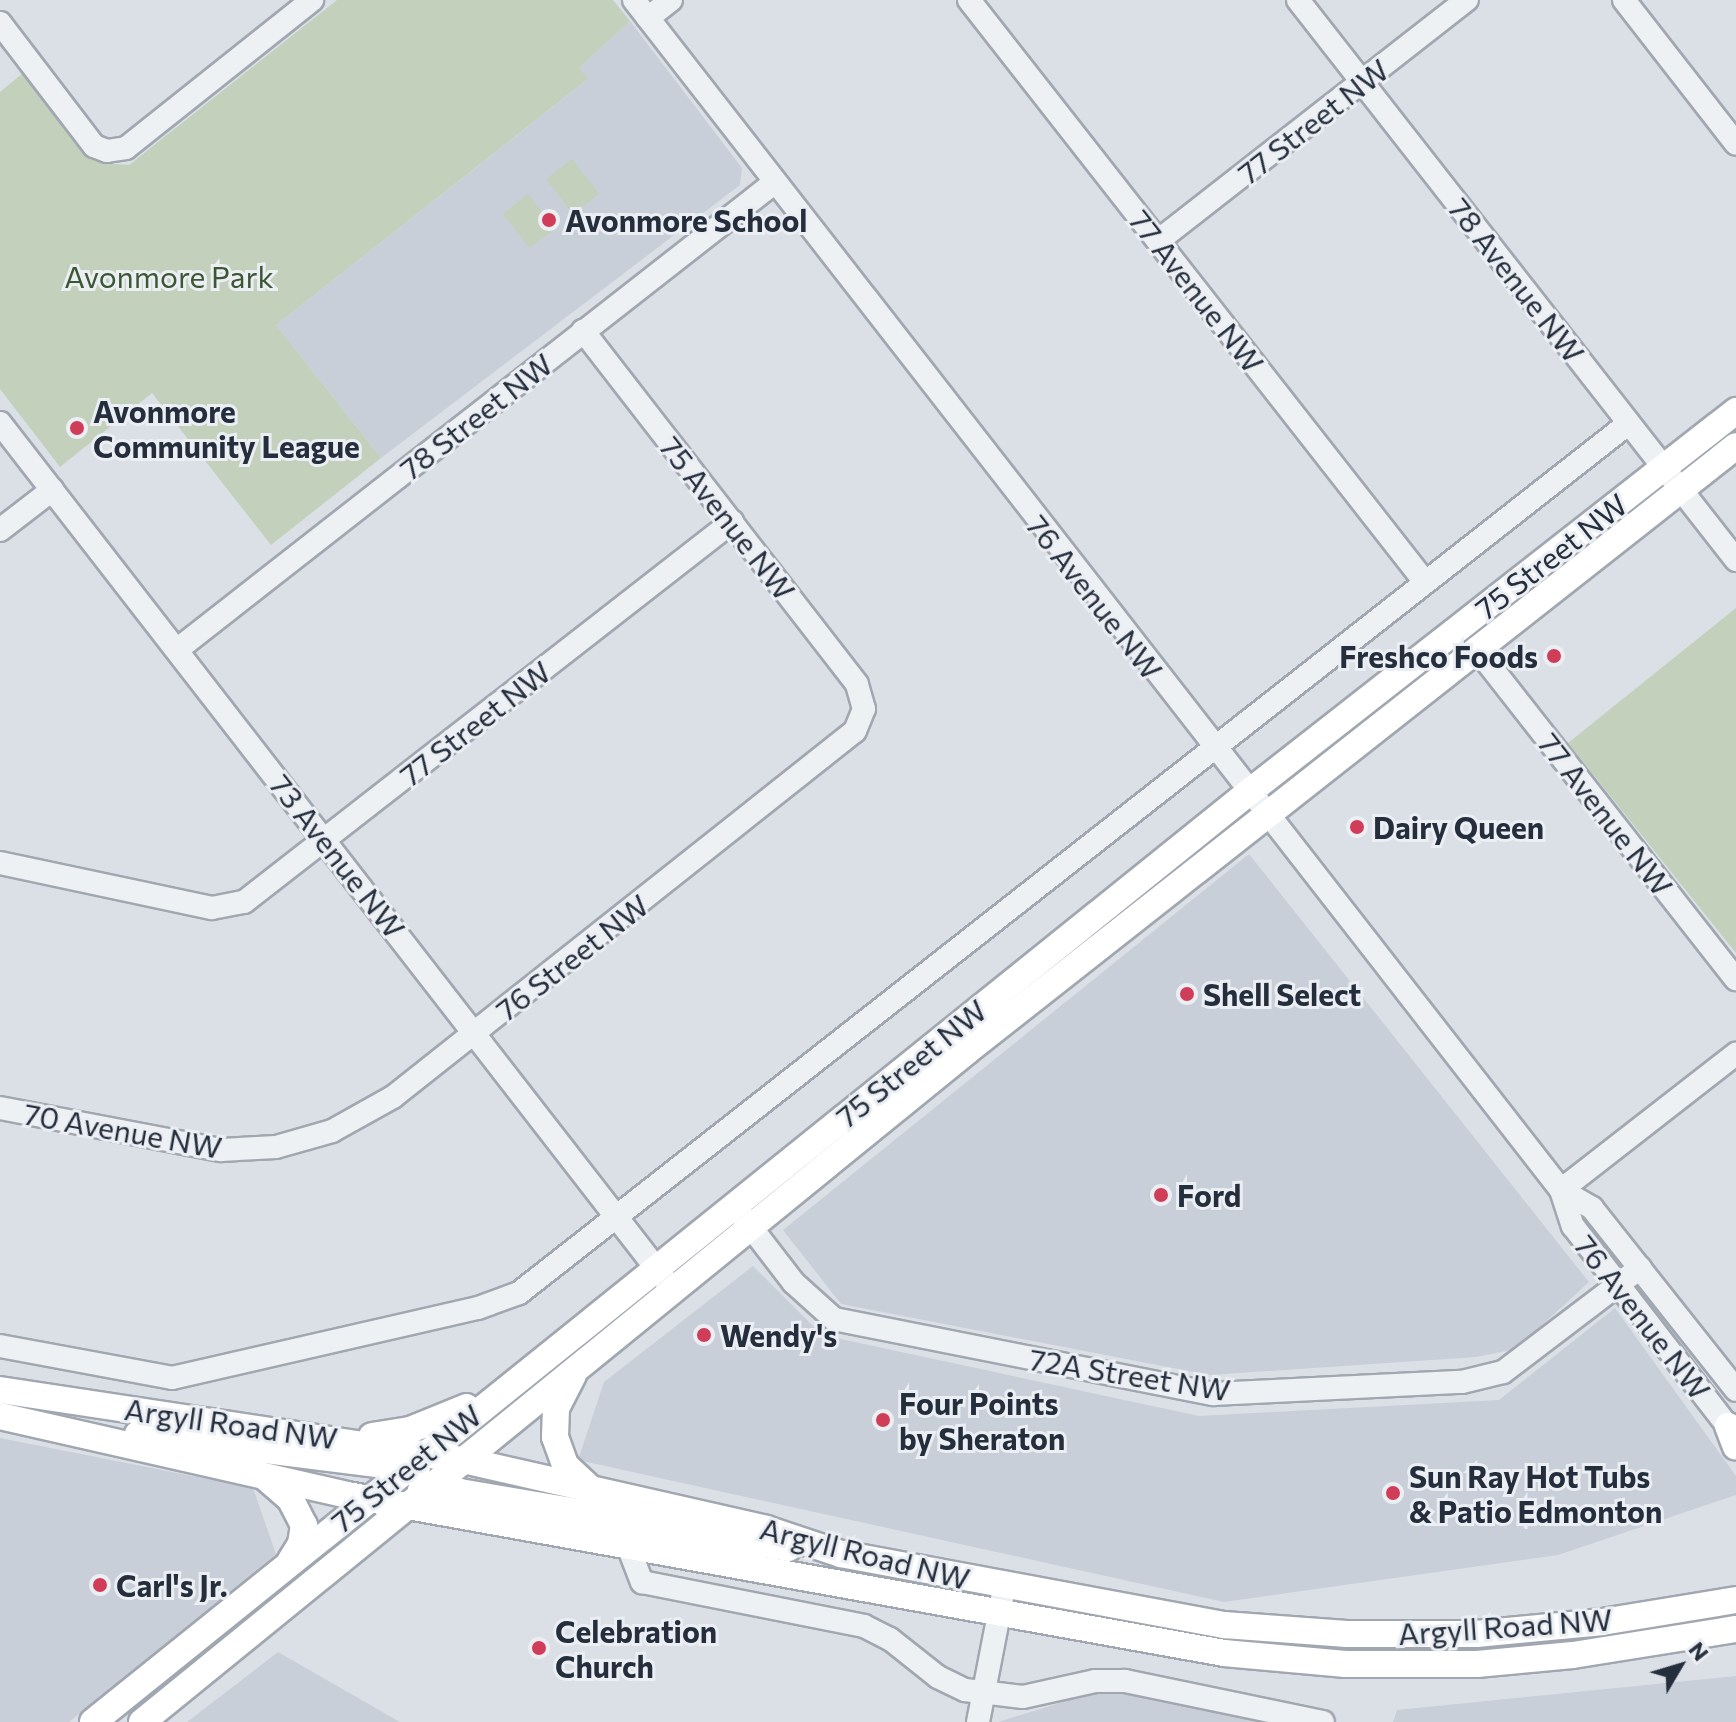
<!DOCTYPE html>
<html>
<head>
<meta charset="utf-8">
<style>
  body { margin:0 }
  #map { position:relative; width:1736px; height:1722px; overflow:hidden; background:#dbe0e6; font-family:Commissioner,sans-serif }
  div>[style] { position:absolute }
  .built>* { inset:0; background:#c9cfd8 }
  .green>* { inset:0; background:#c2d0bc; transform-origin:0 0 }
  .roads { filter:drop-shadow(2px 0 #a1a7b0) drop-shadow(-2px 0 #a1a7b0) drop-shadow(0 2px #a1a7b0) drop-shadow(0 -2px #a1a7b0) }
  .minor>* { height:22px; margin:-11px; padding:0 11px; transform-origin:11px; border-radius:11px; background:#eef1f4 }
  .major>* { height:26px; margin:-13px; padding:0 13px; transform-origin:13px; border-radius:13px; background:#fff }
  .dots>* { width:22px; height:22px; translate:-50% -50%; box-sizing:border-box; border:4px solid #ebeff4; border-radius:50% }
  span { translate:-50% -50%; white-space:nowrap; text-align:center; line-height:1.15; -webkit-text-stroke:6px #ebeff4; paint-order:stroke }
  .street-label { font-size:30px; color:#252e3c }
  .poi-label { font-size:30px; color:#252e3c; font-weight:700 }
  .left { translate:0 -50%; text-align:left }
  .right { translate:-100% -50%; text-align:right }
  .park-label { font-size:30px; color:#3b5833 }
  .north { position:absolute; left:1640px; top:1626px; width:80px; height:80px; -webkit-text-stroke:6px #ebeff4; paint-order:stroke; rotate:52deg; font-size:22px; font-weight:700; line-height:32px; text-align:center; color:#252e3c }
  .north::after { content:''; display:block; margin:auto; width:28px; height:36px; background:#252e3c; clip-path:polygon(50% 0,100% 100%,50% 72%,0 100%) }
</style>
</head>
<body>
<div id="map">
  <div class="built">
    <div style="clip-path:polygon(630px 21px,742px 168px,740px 185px,381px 458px,276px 325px,587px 80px,579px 68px)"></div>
    <div style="clip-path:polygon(1249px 854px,1589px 1282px,1516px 1349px,1476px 1357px,1209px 1375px,841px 1304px,783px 1230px)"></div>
    <div style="clip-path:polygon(753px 1266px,822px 1335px,1199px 1416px,1499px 1400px,1615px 1308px,1736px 1476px,1736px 1495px,1558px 1555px,1224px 1602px,578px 1460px,604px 1382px)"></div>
    <div style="clip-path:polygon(0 1438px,253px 1488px,276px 1554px,69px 1722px,0 1722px)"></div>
    <div style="clip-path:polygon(278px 1652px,400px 1722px,187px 1722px)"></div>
    <div style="clip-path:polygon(1736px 1676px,1736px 1722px,1393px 1722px,1397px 1710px)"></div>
    <div style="clip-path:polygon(1105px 1689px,1280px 1722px,998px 1722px)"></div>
  </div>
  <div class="green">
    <div style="clip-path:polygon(337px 0,613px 0,630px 21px,579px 68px,588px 79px,276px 325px,381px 458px,271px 545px,152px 393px,60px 467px,0 389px,0 92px,23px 73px,81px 151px,101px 163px,129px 165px)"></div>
    <div style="left:572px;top:159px;width:44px;height:33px;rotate:52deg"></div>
    <div style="left:528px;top:194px;width:44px;height:32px;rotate:52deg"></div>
    <div style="clip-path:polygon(1736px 608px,1736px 953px,1568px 743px)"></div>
  </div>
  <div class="roads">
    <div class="minor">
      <div style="left:634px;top:0;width:1508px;rotate:52.08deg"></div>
      <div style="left:1561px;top:1190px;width:38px;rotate:72deg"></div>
      <div style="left:1573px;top:1226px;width:267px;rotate:52.3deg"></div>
      <div style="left:969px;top:0;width:739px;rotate:51.92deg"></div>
      <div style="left:1298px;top:0;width:711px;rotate:51.97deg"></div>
      <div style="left:1624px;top:0;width:182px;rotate:52.1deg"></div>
      <div style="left:648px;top:18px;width:29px;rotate:-38deg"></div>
      <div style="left:0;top:23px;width:155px;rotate:52.6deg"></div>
      <div style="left:94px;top:146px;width:14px;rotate:21deg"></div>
      <div style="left:107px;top:151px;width:19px;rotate:-9deg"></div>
      <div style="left:126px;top:148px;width:238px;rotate:-38.5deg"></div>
      <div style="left:1158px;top:241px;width:392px;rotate:-38deg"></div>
      <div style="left:0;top:423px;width:1098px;rotate:52.18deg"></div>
      <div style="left:0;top:530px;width:66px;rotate:-37.6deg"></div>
      <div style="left:1476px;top:648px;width:421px;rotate:51.9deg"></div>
      <div style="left:178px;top:649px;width:758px;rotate:-38.03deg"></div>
      <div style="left:0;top:863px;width:217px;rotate:12deg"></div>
      <div style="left:212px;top:908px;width:33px;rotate:-11deg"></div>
      <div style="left:244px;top:902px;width:619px;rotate:-37.91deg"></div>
      <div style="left:0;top:1108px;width:225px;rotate:10.8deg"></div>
      <div style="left:221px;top:1150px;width:55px;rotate:-3.1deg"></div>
      <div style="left:276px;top:1147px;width:58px;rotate:-15.9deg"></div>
      <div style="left:332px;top:1131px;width:70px;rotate:-29.1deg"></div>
      <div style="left:393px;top:1097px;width:589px;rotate:-38.39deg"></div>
      <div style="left:855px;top:731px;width:24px;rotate:-68deg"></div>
      <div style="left:864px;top:709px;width:26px;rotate:-106deg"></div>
      <div style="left:857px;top:684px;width:447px;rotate:-127.8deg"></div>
      <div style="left:1561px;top:1190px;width:36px;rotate:30deg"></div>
      <div style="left:1592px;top:1208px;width:232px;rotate:51.6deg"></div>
      <div style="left:1561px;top:1190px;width:222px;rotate:-37.9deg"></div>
      <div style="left:740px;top:1213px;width:88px;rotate:52.4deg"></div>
      <div style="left:794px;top:1283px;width:54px;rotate:42deg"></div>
      <div style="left:834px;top:1319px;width:386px;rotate:11.2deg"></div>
      <div style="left:1213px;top:1394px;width:249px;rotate:-2.8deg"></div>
      <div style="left:1462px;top:1382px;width:42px;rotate:-13.7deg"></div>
      <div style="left:1503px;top:1372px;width:172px;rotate:-37.2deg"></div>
      <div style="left:0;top:1346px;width:175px;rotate:10.5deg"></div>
      <div style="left:172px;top:1378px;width:314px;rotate:-12.9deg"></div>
      <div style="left:478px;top:1308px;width:44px;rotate:-20.1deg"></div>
      <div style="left:519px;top:1293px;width:1410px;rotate:-38.09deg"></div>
      <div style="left:628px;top:1546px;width:39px;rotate:69deg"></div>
      <div style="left:642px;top:1582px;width:226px;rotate:11.2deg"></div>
      <div style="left:864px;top:1626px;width:29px;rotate:27deg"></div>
      <div style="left:890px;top:1639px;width:61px;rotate:38.4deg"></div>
      <div style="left:938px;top:1677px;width:30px;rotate:26deg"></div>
      <div style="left:965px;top:1690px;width:58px;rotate:6.9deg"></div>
      <div style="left:1023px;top:1697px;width:74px;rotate:-12.5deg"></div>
      <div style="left:1095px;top:1681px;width:30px"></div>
      <div style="left:1125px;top:1681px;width:202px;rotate:11.7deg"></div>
      <div style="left:978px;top:1722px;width:126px;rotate:-79deg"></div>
    </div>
    <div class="major">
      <div style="left:573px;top:1375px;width:37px;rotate:117deg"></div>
      <div style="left:556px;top:1408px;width:29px;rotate:92deg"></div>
      <div style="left:555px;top:1437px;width:30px;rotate:70deg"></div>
      <div style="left:565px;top:1465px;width:33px;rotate:43deg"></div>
      <div style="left:0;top:1390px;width:468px;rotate:8.6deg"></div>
      <div style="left:463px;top:1460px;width:311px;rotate:12.8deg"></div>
      <div style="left:766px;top:1529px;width:79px;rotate:18.4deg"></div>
      <div style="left:841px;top:1554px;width:390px;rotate:10.5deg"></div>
      <div style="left:1224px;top:1625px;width:123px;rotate:4.2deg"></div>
      <div style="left:1347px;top:1634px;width:129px"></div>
      <div style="left:1476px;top:1634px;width:127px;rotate:-5.4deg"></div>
      <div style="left:1602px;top:1622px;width:136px;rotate:-9.3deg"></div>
      <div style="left:0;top:1416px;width:356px;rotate:12.8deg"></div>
      <div style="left:347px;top:1495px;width:891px;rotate:10.21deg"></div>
      <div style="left:1224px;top:1653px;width:122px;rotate:5.2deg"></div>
      <div style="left:1346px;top:1664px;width:131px"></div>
      <div style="left:1477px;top:1664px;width:96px;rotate:-5.4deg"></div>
      <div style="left:1573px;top:1655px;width:165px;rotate:-9.1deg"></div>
      <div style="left:1728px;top:1426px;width:22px;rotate:69deg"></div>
      <div style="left:138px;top:1434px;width:281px;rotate:7.2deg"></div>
      <div style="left:372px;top:1436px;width:38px;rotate:-9deg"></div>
      <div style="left:410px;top:1430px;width:61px;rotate:-22deg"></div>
      <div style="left:265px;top:1477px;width:35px;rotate:41deg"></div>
      <div style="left:291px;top:1500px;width:28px;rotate:63deg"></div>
      <div style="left:304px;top:1525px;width:19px;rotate:99deg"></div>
      <div style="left:301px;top:1544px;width:19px;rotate:122deg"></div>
      <div style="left:421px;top:1490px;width:39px;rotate:3deg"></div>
      <div style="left:460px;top:1492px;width:333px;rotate:9.7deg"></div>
      <div style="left:93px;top:1722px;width:1482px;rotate:-38.81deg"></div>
      <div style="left:1248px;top:793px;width:620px;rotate:-38.05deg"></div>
      <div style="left:142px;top:1722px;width:1063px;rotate:-39.12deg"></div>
      <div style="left:967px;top:1051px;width:978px;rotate:-38.19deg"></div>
    </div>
  </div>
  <div class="dots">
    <div style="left:549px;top:220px;background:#cf3d58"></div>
    <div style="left:77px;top:428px;background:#cf3d58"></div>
    <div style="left:1554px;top:656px;background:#cf3d58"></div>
    <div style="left:1357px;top:827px;background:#cf3d58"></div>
    <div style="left:1187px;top:994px;background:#cf3d58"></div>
    <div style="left:1161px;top:1195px;background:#cf3d58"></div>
    <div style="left:704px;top:1335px;background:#cf3d58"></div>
    <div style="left:883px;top:1420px;background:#cf3d58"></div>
    <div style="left:1393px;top:1493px;background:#cf3d58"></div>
    <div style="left:100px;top:1585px;background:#cf3d58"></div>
    <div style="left:539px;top:1648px;background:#cf3d58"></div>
  </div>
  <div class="street-label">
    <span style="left:1313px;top:121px;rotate:-38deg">77 Street NW</span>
    <span style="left:1517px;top:280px;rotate:52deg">78 Avenue NW</span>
    <span style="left:1197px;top:291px;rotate:52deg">77 Avenue NW</span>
    <span style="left:476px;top:416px;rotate:-38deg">78 Street NW</span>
    <span style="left:728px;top:518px;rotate:52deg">75 Avenue NW</span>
    <span style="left:1551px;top:556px;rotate:-38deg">75 Street NW</span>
    <span style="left:1095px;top:597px;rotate:52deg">76 Avenue NW</span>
    <span style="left:475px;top:723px;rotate:-38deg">77 Street NW</span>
    <span style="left:1606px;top:814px;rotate:52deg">77 Avenue NW</span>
    <span style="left:338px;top:856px;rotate:52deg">73 Avenue NW</span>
    <span style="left:572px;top:957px;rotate:-38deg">76 Street NW</span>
    <span style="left:911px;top:1063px;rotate:-39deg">75 Street NW</span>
    <span style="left:123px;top:1130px;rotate:10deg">70 Avenue NW</span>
    <span style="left:1643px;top:1317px;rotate:52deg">76 Avenue NW</span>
    <span style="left:1130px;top:1374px;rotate:9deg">72A Street NW</span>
    <span style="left:231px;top:1423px;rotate:8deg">Argyll Road NW</span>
    <span style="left:406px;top:1468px;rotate:-39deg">75 Street NW</span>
    <span style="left:865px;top:1553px;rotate:14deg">Argyll Road NW</span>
    <span style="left:1505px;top:1626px;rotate:-4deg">Argyll Road NW</span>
  </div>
  <div class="poi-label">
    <span class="left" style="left:565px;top:220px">Avonmore School</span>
    <span class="left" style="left:93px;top:428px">Avonmore<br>Community League</span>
    <span class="right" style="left:1538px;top:656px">Freshco Foods</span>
    <span class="left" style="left:1373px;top:827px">Dairy Queen</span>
    <span class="left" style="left:1203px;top:994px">Shell Select</span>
    <span class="left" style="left:1177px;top:1195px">Ford</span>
    <span class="left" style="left:720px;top:1335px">Wendy's</span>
    <span class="left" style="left:899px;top:1420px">Four Points<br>by Sheraton</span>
    <span class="left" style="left:1409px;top:1493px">Sun Ray Hot Tubs<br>&amp; Patio Edmonton</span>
    <span class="left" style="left:116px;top:1585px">Carl's Jr.</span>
    <span class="left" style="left:555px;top:1648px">Celebration<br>Church</span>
  </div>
  <div class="park-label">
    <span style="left:169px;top:276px">Avonmore Park</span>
  </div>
  <div class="north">N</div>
</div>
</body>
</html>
